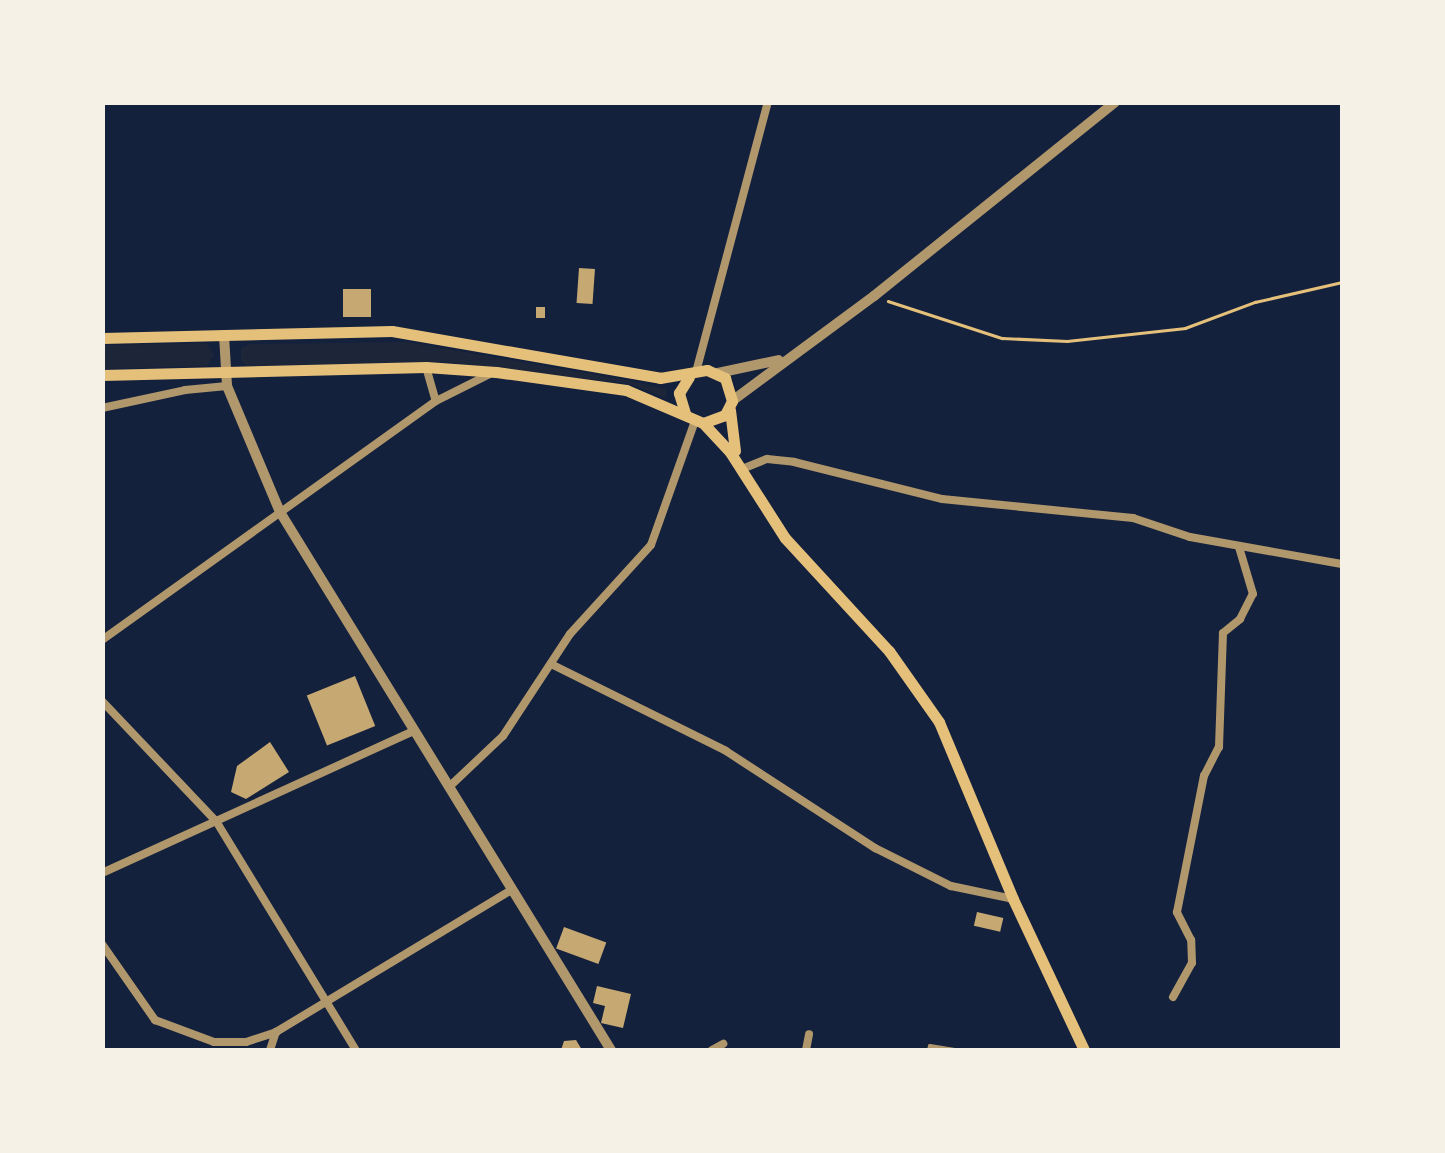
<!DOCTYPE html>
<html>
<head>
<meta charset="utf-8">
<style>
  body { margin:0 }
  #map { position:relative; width:1445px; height:1153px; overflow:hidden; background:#14213d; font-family:"Noto Sans",sans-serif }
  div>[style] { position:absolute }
  .green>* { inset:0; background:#1d2539 }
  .building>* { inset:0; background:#c6a872; transform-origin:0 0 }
  .path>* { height:2.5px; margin:-1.25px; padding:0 1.25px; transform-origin:1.25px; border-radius:1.25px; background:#e5c07b }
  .service>* { height:4px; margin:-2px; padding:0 2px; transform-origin:2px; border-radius:2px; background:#b1986c }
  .minor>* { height:8px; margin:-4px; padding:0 4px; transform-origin:4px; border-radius:4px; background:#b1986c }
  .tertiary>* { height:10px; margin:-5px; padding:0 5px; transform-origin:5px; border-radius:5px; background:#b1986c }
  .secondary>* { height:11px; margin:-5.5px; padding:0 5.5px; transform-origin:5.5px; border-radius:5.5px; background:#e5c07b }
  span { translate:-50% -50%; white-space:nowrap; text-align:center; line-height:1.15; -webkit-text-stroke:8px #f6f1e7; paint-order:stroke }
  .frame { position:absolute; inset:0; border:105px solid #f6f1e7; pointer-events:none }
</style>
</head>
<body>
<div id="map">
  <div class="green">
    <div style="clip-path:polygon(407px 342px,632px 381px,666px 389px,666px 398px,630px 384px,443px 362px,247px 366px,241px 361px,241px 348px,250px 344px)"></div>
    <div style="clip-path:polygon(206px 343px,214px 355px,207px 366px,103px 369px,103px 345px)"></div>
  </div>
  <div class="building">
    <div style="left:579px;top:268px;width:16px;height:35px;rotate:4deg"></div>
    <div style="left:343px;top:289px;width:28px;height:28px"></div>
    <div style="left:536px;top:307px;width:9px;height:11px"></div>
    <div style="left:355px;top:676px;width:54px;height:52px;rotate:68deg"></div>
    <div style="clip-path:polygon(270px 742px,289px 772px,246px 799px,231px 792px,237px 766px)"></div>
    <div style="left:977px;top:912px;width:27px;height:14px;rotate:13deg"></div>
    <div style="left:564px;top:927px;width:45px;height:23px;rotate:20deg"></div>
    <div style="clip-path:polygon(597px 986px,631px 994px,623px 1028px,601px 1023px,605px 1006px,593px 1003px)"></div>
    <div style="clip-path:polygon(576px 1040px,582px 1050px,561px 1050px,564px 1041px)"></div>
  </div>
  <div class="path">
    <div style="left:888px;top:301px;width:120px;rotate:18deg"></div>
    <div style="left:1002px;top:338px;width:65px;rotate:2.6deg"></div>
    <div style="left:1067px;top:341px;width:119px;rotate:-6.3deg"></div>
    <div style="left:1185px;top:328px;width:75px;rotate:-20.4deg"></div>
    <div style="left:1255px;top:302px;width:89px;rotate:-12.9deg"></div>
  </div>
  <div class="service">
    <div style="left:929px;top:1050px;width:4px;rotate:-76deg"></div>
    <div style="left:930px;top:1046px;width:25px;rotate:9deg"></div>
  </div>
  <div class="minor">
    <div style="left:426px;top:367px;width:35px;rotate:74deg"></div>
    <div style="left:696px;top:372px;width:279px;rotate:-75.1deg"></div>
    <div style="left:102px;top:408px;width:85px;rotate:-12.2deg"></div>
    <div style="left:185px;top:390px;width:42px;rotate:-5.4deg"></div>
    <div style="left:742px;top:469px;width:27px;rotate:-22deg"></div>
    <div style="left:767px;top:459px;width:27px;rotate:6deg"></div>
    <div style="left:794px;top:462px;width:153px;rotate:14deg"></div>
    <div style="left:942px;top:499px;width:192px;rotate:5.7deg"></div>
    <div style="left:1133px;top:518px;width:60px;rotate:18.4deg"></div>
    <div style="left:1190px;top:537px;width:154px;rotate:10.1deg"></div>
    <div style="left:102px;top:640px;width:411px;rotate:-35.6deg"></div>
    <div style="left:436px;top:401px;width:63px;rotate:-26.6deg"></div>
    <div style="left:551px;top:664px;width:195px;rotate:26.4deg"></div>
    <div style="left:726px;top:751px;width:178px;rotate:33.1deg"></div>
    <div style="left:875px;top:848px;width:85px;rotate:26.6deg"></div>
    <div style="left:951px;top:886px;width:63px;rotate:11.8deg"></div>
    <div style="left:102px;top:701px;width:166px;rotate:46.5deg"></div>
    <div style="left:216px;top:821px;width:268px;rotate:58.6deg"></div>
    <div style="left:449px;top:787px;width:74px;rotate:-43.4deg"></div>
    <div style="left:503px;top:736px;width:122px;rotate:-56.7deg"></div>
    <div style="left:570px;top:634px;width:120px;rotate:-47.7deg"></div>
    <div style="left:651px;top:545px;width:132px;rotate:-70.5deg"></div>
    <div style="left:102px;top:873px;width:343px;rotate:-24.5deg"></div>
    <div style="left:102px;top:944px;width:93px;rotate:55.1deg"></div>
    <div style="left:155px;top:1020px;width:63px;rotate:20.4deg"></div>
    <div style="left:214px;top:1042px;width:32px"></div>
    <div style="left:246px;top:1042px;width:32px;rotate:-18deg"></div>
    <div style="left:276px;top:1032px;width:273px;rotate:-31.1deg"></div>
    <div style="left:1173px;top:997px;width:39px;rotate:-61deg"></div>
    <div style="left:1192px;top:963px;width:23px;rotate:-92deg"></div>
    <div style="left:1191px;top:940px;width:31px;rotate:-117deg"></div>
    <div style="left:1177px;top:912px;width:139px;rotate:-78.8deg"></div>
    <div style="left:1204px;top:776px;width:33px;rotate:-63deg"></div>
    <div style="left:1219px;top:747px;width:114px;rotate:-88deg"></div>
    <div style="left:1223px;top:633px;width:22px;rotate:-39deg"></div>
    <div style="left:1240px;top:619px;width:28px;rotate:-63deg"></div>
    <div style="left:1253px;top:594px;width:49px;rotate:-106.6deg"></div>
    <div style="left:270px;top:1050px;width:19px;rotate:-72deg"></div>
    <div style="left:712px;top:1050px;width:13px;rotate:-29deg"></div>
    <div style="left:806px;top:1050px;width:16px;rotate:-79deg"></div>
  </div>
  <div class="tertiary">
    <div style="left:224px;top:335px;width:51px;rotate:86.6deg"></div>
    <div style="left:227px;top:386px;width:137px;rotate:67.2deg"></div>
    <div style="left:280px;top:512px;width:632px;rotate:58.4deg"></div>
    <div style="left:718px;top:373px;width:62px;rotate:-12deg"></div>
    <div style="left:732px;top:401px;width:177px;rotate:-36.5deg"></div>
    <div style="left:874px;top:296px;width:309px;rotate:-38.8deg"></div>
  </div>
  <div class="secondary">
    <div style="left:102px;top:338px;width:290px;rotate:-1.4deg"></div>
    <div style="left:392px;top:331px;width:272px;rotate:9.9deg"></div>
    <div style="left:660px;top:378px;width:48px;rotate:-9.7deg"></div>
    <div style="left:707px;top:370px;width:20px;rotate:24deg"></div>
    <div style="left:725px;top:378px;width:24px;rotate:73deg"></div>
    <div style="left:732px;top:401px;width:16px;rotate:117deg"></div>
    <div style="left:725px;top:415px;width:23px;rotate:160deg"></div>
    <div style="left:703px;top:423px;width:84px;rotate:-156.8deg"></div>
    <div style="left:626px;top:390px;width:131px;rotate:-172.1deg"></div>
    <div style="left:496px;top:372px;width:70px;rotate:-175.9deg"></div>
    <div style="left:426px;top:367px;width:324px;rotate:178.6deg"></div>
    <div style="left:730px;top:410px;width:41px;rotate:83deg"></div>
    <div style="left:685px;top:413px;width:21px;rotate:-107deg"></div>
    <div style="left:679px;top:393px;width:19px;rotate:-58deg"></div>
    <div style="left:703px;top:423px;width:40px;rotate:47deg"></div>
    <div style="left:730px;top:452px;width:102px;rotate:57.4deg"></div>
    <div style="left:785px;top:538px;width:154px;rotate:47.4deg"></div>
    <div style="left:889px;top:651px;width:87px;rotate:54.8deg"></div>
    <div style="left:939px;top:722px;width:192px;rotate:67.3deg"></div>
    <div style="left:1013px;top:899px;width:167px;rotate:64.8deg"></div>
  </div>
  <div class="frame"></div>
</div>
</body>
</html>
